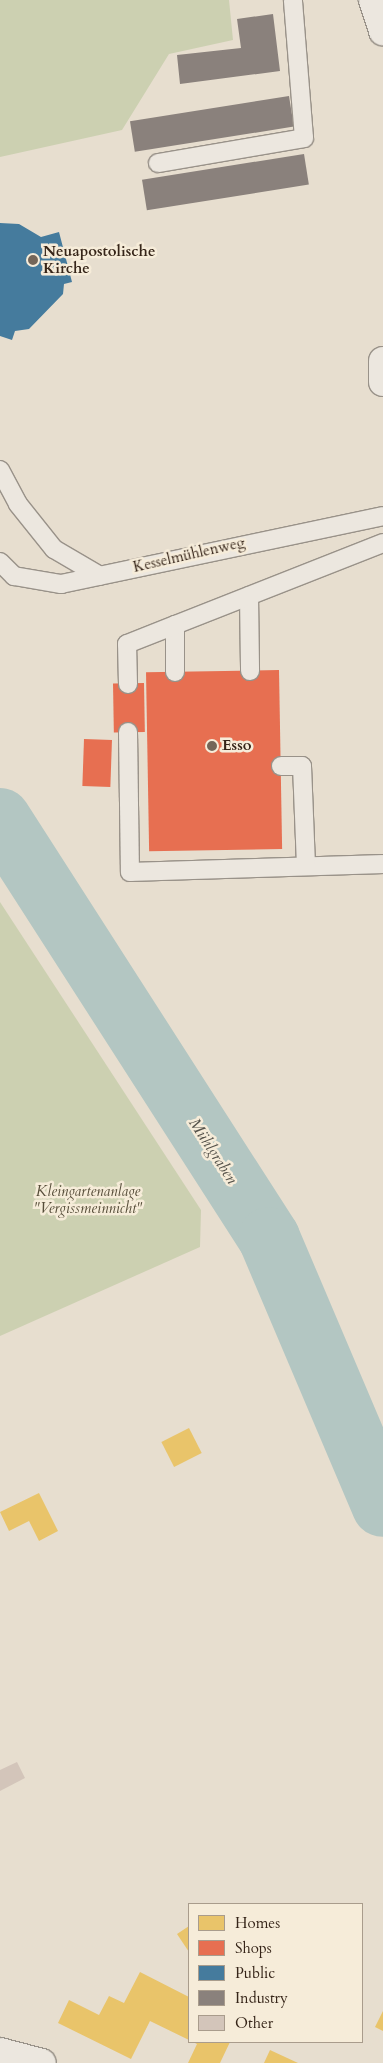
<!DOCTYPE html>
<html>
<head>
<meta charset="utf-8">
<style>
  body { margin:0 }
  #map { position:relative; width:383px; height:2063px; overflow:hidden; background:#e7decf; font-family:Cardo,serif }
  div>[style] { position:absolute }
  .green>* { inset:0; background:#ccd0b1 }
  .homes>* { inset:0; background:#e9c46a; transform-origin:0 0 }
  .shops>* { inset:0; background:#e76f51; transform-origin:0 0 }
  .public>* { inset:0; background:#457b9d }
  .industry>* { inset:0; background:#8a817c; transform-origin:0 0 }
  .river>* { height:62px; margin:-31px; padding:0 31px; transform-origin:31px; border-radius:31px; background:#b3c6c2 }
  .building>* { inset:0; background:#d3c5ba }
  .roads { filter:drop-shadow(1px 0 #999289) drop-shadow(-1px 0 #999289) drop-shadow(0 1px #999289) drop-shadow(0 -1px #999289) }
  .lane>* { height:18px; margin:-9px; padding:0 9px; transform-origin:9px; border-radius:9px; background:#ece7df }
  .street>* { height:28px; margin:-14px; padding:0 14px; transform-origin:14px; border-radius:14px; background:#ece7df }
  .secondary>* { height:28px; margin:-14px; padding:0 14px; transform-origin:14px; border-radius:14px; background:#ece7df }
  .dots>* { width:14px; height:14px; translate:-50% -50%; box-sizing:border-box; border:2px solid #f6ecd9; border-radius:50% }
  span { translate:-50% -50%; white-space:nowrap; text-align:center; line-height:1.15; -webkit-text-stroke:5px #f6ecd9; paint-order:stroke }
  .poi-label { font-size:15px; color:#362519; font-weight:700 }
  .left { translate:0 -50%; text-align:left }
  .street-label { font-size:15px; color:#362519 }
  .park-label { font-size:15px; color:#564d39; font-style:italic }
  .water-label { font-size:16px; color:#55524a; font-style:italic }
  .legend { position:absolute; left:188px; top:1903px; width:175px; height:140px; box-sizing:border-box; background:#f6ecd9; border:1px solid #a99c8c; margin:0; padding:6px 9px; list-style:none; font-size:15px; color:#362519 }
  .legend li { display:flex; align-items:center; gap:10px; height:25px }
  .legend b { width:25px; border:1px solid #a99c8c }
</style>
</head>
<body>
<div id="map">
  <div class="green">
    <div style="clip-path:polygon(0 0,229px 0,233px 40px,169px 54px,122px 130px,0 157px)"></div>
    <div style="clip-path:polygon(0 902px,201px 1210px,200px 1247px,0 1336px)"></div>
  </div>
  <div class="homes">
    <div style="left:189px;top:1428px;width:28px;height:31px;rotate:63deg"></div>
    <div style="clip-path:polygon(39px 1493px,58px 1531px,39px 1541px,29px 1521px,9px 1531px,0 1512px)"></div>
    <div style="clip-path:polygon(189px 1926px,189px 1952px,177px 1934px)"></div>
    <div style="clip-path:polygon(140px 1972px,189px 1997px,189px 2040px,150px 2021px,131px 2059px,58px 2023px,69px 2000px,99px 2015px,109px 1996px,124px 2003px)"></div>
    <div style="clip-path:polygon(383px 2011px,383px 2031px,375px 2027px)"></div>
    <div style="clip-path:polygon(193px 2042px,230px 2042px,220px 2063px,188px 2063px,197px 2044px)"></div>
    <div style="clip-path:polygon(270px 2050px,298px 2063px,264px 2063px)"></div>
  </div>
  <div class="shops">
    <div style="left:279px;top:670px;width:179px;height:133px;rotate:89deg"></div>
    <div style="left:144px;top:683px;width:49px;height:31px;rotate:89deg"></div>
    <div style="left:84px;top:739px;width:28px;height:47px;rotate:2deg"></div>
  </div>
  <div class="public">
    <div style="clip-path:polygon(0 223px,19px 224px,41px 237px,59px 232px,72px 282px,64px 284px,63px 294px,29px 329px,15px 331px,12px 340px,0 336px)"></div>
  </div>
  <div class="industry">
    <div style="clip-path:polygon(273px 14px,280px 71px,180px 84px,177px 55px,241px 48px,237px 19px)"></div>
    <div style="left:289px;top:96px;width:31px;height:161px;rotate:81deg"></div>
    <div style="left:304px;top:154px;width:31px;height:164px;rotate:81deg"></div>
  </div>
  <div class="river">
    <div style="left:0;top:819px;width:498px;rotate:57.3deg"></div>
    <div style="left:269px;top:1238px;width:291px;rotate:67deg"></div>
  </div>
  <div class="building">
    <div style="clip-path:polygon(17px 1762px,25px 1778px,0 1791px,0 1770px)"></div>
  </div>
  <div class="roads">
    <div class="lane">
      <div style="left:158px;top:163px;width:148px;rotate:-9.7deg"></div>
      <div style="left:304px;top:138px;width:138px;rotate:-94.6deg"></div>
      <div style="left:0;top:470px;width:38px;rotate:62deg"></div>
      <div style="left:18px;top:504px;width:58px;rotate:51.3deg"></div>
      <div style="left:54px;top:549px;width:53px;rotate:30.4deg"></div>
      <div style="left:0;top:562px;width:20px;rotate:45deg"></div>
      <div style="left:14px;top:576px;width:48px;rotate:9.7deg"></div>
      <div style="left:61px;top:584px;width:329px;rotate:-11.9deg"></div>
      <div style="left:249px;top:596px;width:75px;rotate:89.2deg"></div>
      <div style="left:175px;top:672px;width:47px;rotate:-90deg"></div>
      <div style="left:175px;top:625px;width:224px;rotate:-21.5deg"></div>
      <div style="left:128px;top:684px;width:40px;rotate:-91.4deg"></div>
      <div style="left:127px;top:644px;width:52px;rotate:-21.6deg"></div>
      <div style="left:128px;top:732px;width:140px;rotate:89.2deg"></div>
      <div style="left:130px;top:872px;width:253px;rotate:-1.8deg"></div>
      <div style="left:281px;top:766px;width:21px"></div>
      <div style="left:302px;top:766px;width:99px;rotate:87.7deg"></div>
    </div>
    <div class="street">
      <div style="left:0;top:2052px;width:43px;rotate:14.7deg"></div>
    </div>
    <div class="secondary">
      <div style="left:373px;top:0;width:33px;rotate:72deg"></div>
      <div style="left:383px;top:361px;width:21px;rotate:90deg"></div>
    </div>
  </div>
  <div class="dots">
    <div style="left:33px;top:260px;background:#746659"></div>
    <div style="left:212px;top:746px;background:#746659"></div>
  </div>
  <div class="poi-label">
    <span class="left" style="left:43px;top:260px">Neuapostolische<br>Kirche</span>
    <span class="left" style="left:222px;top:746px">Esso</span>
  </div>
  <div class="street-label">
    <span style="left:189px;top:555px;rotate:-13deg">Kesselmühlenweg</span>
  </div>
  <div class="park-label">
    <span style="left:88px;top:1200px">Kleingartenanlage<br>"Vergissmeinnicht"</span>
  </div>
  <div class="water-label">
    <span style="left:213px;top:1151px;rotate:57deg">Mühlgraben</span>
  </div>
  <ul class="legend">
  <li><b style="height:14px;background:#e9c46a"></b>Homes</li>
  <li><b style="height:14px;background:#e76f51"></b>Shops</li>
  <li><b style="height:14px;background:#457b9d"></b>Public</li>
  <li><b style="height:14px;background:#8a817c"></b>Industry</li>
  <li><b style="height:14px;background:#d3c5ba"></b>Other</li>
  </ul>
</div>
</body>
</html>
